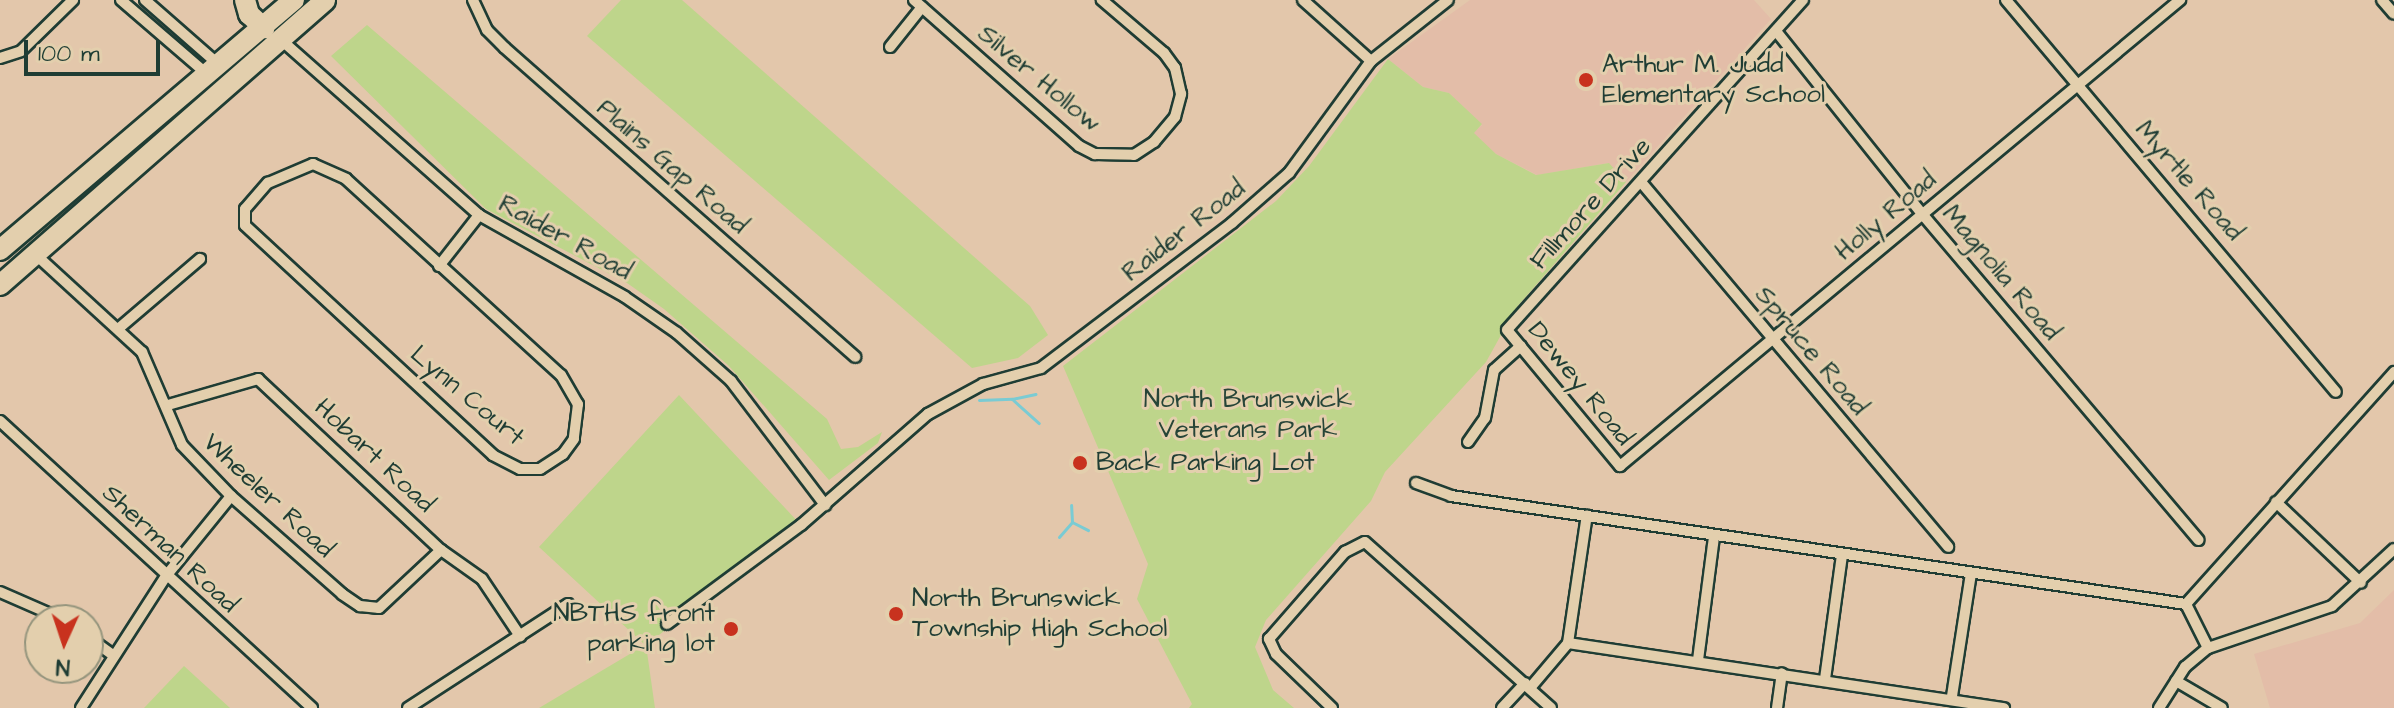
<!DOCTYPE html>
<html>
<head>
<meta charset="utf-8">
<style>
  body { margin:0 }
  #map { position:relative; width:2394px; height:708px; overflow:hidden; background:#e3c7ab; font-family:"Architects Daughter",sans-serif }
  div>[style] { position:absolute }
  .built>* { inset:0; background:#e3bda8 }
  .green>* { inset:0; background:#bed58b }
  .stream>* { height:3px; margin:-1.5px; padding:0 1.5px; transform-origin:1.5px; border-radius:1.5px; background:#7acbd3 }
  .roads { filter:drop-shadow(2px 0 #1f3d34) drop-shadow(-2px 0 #1f3d34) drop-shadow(0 2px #1f3d34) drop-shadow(0 -2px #1f3d34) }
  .street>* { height:10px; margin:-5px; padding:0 5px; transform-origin:5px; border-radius:5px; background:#e3cfad }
  .highway>* { height:20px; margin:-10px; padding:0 10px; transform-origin:10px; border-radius:10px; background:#e3cfad }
  .dots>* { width:22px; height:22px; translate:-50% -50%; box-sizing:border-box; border:4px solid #e3cfad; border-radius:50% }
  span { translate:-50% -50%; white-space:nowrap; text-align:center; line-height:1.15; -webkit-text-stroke:6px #e3cfad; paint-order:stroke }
  .poi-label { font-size:26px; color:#1f3d34 }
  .left { translate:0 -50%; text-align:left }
  .right { translate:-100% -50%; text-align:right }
  .street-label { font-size:26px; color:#1f3d34 }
  .park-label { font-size:26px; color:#274538 }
  .north { position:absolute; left:24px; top:604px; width:80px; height:80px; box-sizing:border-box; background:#e3cfad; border:2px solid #95957d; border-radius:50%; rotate:183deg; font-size:22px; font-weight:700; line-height:32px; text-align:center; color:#1f3d34 }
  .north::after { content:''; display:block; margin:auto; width:28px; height:36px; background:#c8321e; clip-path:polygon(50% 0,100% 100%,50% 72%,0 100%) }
  .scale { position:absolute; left:24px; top:40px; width:136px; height:36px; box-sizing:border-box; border:4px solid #1f3d34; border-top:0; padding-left:10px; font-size:24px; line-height:28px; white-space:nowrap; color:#1f3d34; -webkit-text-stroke:6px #e3cfad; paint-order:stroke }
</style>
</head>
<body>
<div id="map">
  <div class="built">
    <div style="clip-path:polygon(1470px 0,1754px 0,1771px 19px,1626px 182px,1608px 163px,1537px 175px,1496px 154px,1473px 133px,1482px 125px,1449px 93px,1423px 87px,1388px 59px)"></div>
    <div style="clip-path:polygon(2394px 590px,2394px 708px,2270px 708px,2254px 654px,2360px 623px)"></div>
  </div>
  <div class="green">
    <div style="clip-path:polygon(621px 0,682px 0,1030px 306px,1048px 335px,1018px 358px,972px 368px,587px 36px)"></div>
    <div style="clip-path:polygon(367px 25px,827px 419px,841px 449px,858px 447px,882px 432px,878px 443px,829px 480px,729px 366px,664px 309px,627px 283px,486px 209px,331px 56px)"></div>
    <div style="clip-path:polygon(1388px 59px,1423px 87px,1449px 93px,1482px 124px,1474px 133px,1496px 154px,1536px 175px,1609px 163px,1626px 182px,1516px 308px,1486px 362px,1385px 472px,1371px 501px,1266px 620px,1255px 647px,1273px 690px,1294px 708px,1189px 708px,1192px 704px,1137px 599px,1148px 564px,1063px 366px,1276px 201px,1309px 166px)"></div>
    <div style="clip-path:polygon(679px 395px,801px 525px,646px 645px,655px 708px,539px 708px,645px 645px,539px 547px)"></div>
    <div style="clip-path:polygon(184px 666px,230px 708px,144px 708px)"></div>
  </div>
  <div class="stream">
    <div style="left:1012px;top:399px;width:24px;rotate:-12deg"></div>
    <div style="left:979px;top:400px;width:33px;rotate:-2deg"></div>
    <div style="left:1012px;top:399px;width:36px;rotate:42deg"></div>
    <div style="left:1072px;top:522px;width:18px;rotate:27deg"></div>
    <div style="left:1059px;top:537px;width:20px;rotate:-49deg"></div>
    <div style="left:1072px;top:522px;width:17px;rotate:-93deg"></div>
  </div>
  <div class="roads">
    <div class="street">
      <div style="left:121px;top:0;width:113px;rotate:40.7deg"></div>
      <div style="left:145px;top:0;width:97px;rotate:41.2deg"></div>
      <div style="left:473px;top:0;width:33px;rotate:65deg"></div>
      <div style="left:487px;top:30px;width:25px;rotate:45deg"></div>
      <div style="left:505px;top:48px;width:467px;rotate:41.4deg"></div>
      <div style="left:914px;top:0;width:220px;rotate:41.5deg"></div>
      <div style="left:1079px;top:146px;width:18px;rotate:27deg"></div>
      <div style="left:1095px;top:154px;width:39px;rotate:1deg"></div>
      <div style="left:1134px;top:155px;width:24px;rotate:-33deg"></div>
      <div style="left:1154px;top:142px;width:33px;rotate:-50deg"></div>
      <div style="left:1175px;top:117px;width:24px;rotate:-75deg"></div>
      <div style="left:1181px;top:94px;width:27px;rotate:-103deg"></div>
      <div style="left:1175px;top:68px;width:19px;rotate:-126deg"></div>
      <div style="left:1164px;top:53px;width:82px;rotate:-139.5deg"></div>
      <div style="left:1303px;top:0;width:91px;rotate:41.9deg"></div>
      <div style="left:1803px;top:0;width:443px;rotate:131.9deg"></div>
      <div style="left:1507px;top:330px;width:177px;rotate:50.3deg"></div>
      <div style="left:1620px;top:466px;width:729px;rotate:-39.77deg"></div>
      <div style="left:2006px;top:0;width:512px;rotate:49.91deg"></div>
      <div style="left:2382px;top:0;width:18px;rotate:49deg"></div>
      <div style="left:1776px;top:31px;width:236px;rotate:51.4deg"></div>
      <div style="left:1923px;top:215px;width:426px;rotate:49.7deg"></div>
      <div style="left:279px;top:38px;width:267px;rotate:41.5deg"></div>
      <div style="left:479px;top:215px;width:167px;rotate:29.3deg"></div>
      <div style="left:625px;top:297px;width:63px;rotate:34.7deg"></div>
      <div style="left:677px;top:333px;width:72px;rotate:41.6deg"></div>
      <div style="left:731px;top:381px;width:156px;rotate:52.8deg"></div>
      <div style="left:890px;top:47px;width:51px;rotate:-51.3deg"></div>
      <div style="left:0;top:58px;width:22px;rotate:-18deg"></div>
      <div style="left:21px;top:51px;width:73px;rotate:-44.4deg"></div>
      <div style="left:313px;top:164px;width:36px;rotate:24deg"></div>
      <div style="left:346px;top:179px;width:291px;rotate:42.4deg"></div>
      <div style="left:561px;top:375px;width:34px;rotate:60deg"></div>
      <div style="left:578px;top:404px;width:35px;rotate:97deg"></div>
      <div style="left:574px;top:439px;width:19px;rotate:126deg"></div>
      <div style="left:563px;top:454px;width:27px;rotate:147deg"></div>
      <div style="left:540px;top:469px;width:20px;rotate:180deg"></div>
      <div style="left:520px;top:469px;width:30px;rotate:-153deg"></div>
      <div style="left:493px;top:455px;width:338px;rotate:-137.2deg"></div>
      <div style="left:245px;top:225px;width:16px;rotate:-90deg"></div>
      <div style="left:245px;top:209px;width:35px;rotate:-49deg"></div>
      <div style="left:268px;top:183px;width:49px;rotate:-22.9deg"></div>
      <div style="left:1641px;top:182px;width:477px;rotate:49.9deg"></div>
      <div style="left:35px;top:254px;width:145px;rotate:42.5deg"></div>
      <div style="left:142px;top:352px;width:101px;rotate:66.7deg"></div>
      <div style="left:182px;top:445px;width:71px;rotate:46.1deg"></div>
      <div style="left:231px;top:496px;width:148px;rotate:41.4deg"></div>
      <div style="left:342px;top:594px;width:22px;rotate:34deg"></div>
      <div style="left:360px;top:606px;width:19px;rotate:6deg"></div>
      <div style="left:379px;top:608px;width:85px;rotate:-43.1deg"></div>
      <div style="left:439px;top:266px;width:65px;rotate:-51.9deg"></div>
      <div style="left:118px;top:329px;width:108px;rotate:-40.5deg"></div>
      <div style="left:168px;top:405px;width:94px;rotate:-16.1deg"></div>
      <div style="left:258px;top:379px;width:250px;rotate:43.1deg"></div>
      <div style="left:441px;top:550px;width:50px;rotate:35.3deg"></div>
      <div style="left:482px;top:579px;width:69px;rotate:56.3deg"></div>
      <div style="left:0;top:421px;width:424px;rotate:42.6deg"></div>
      <div style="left:1468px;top:442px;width:29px;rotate:-55deg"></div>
      <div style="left:1485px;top:418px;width:49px;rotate:-79.4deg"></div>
      <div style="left:1494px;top:370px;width:36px;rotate:-42deg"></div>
      <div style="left:1416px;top:483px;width:37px;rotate:20deg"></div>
      <div style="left:1451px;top:496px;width:743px;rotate:8.36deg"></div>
      <div style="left:2276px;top:502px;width:117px;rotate:43.6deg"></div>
      <div style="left:0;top:592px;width:70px;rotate:23.6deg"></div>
      <div style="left:667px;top:624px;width:167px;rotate:-36.5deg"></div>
      <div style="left:801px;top:525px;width:169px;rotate:-41.2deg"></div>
      <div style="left:928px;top:414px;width:63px;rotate:-28.6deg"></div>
      <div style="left:983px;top:384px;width:60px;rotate:-15.4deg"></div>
      <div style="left:1041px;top:368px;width:240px;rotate:-37.2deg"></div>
      <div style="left:1232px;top:223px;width:76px;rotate:-41.3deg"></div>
      <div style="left:1289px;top:173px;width:139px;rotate:-53.8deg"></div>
      <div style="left:1371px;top:61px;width:98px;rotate:-38.4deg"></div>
      <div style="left:88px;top:637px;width:29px;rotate:36deg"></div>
      <div style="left:1568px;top:643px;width:129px;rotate:-81.6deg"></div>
      <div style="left:2208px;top:648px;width:49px;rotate:-116.6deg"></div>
      <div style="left:2186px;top:604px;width:312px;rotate:-48.1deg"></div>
      <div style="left:1698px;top:660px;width:125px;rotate:-82.6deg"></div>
      <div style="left:1825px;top:679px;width:125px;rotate:-82.2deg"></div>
      <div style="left:2176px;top:681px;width:53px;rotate:30.4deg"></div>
      <div style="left:1530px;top:688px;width:59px;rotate:-49.8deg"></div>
      <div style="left:1568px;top:643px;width:441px;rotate:8.5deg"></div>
      <div style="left:1952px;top:696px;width:124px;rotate:-81.2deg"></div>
      <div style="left:81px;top:708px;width:157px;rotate:-57.2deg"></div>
      <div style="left:166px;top:576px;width:103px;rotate:-50.9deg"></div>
      <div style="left:408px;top:708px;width:191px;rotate:-33deg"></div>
      <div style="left:1332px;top:708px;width:78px;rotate:-136deg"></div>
      <div style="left:1276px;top:654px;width:17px;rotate:-115deg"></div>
      <div style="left:1269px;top:639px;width:116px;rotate:-48.9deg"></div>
      <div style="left:1345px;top:552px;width:22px;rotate:-27deg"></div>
      <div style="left:1365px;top:542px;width:249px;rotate:41.7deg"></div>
      <div style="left:1502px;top:708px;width:34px;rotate:-47deg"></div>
      <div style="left:1777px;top:708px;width:35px;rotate:-82deg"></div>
      <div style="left:2159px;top:708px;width:49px;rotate:-57.6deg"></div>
      <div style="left:2185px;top:667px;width:30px;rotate:-40deg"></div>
      <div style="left:2208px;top:648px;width:131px;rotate:-18.7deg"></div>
      <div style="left:2332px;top:606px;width:84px;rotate:-42.6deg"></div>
    </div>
    <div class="highway">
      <div style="left:245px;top:0;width:15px;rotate:74deg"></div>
      <div style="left:249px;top:14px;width:21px;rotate:43deg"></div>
      <div style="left:0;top:250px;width:386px;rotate:-40.4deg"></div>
      <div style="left:0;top:285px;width:432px;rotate:-41.2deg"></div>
    </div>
  </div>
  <div class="dots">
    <div style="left:1586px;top:80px;background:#c8321e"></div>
    <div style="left:1080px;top:463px;background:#c8321e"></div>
    <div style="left:896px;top:614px;background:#c8321e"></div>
    <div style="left:731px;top:629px;background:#c8321e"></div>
  </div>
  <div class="poi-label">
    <span class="left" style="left:1602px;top:80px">Arthur M. Judd<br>Elementary School</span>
    <span class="left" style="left:1096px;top:463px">Back Parking Lot</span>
    <span class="left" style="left:912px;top:614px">North Brunswick<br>Township High School</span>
    <span class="right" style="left:715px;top:629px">NBTHS front<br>parking lot</span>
  </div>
  <div class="street-label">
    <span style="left:1039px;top:79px;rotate:40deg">Silver Hollow</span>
    <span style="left:672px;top:167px;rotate:41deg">Plains Gap Road</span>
    <span style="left:2189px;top:181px;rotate:49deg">Myrtle Road</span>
    <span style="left:1591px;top:204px;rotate:-48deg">Fillmore Drive</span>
    <span style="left:1886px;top:216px;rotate:-40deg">Holly Road</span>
    <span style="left:1184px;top:231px;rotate:-38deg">Raider Road</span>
    <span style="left:565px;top:238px;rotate:29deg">Raider Road</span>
    <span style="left:2001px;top:273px;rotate:50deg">Magnolia Road</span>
    <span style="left:1811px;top:351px;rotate:50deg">Spruce Road</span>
    <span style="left:1580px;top:384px;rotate:51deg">Dewey Road</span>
    <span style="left:467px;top:396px;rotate:40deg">Lynn Court</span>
    <span style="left:374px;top:456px;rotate:43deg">Hobart Road</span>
    <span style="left:268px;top:496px;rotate:43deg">Wheeler Road</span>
    <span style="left:170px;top:549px;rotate:43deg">Sherman Road</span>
  </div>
  <div class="park-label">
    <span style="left:1248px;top:415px">North Brunswick<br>Veterans Park</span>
  </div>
  <div class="north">N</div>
  <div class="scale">100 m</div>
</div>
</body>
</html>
